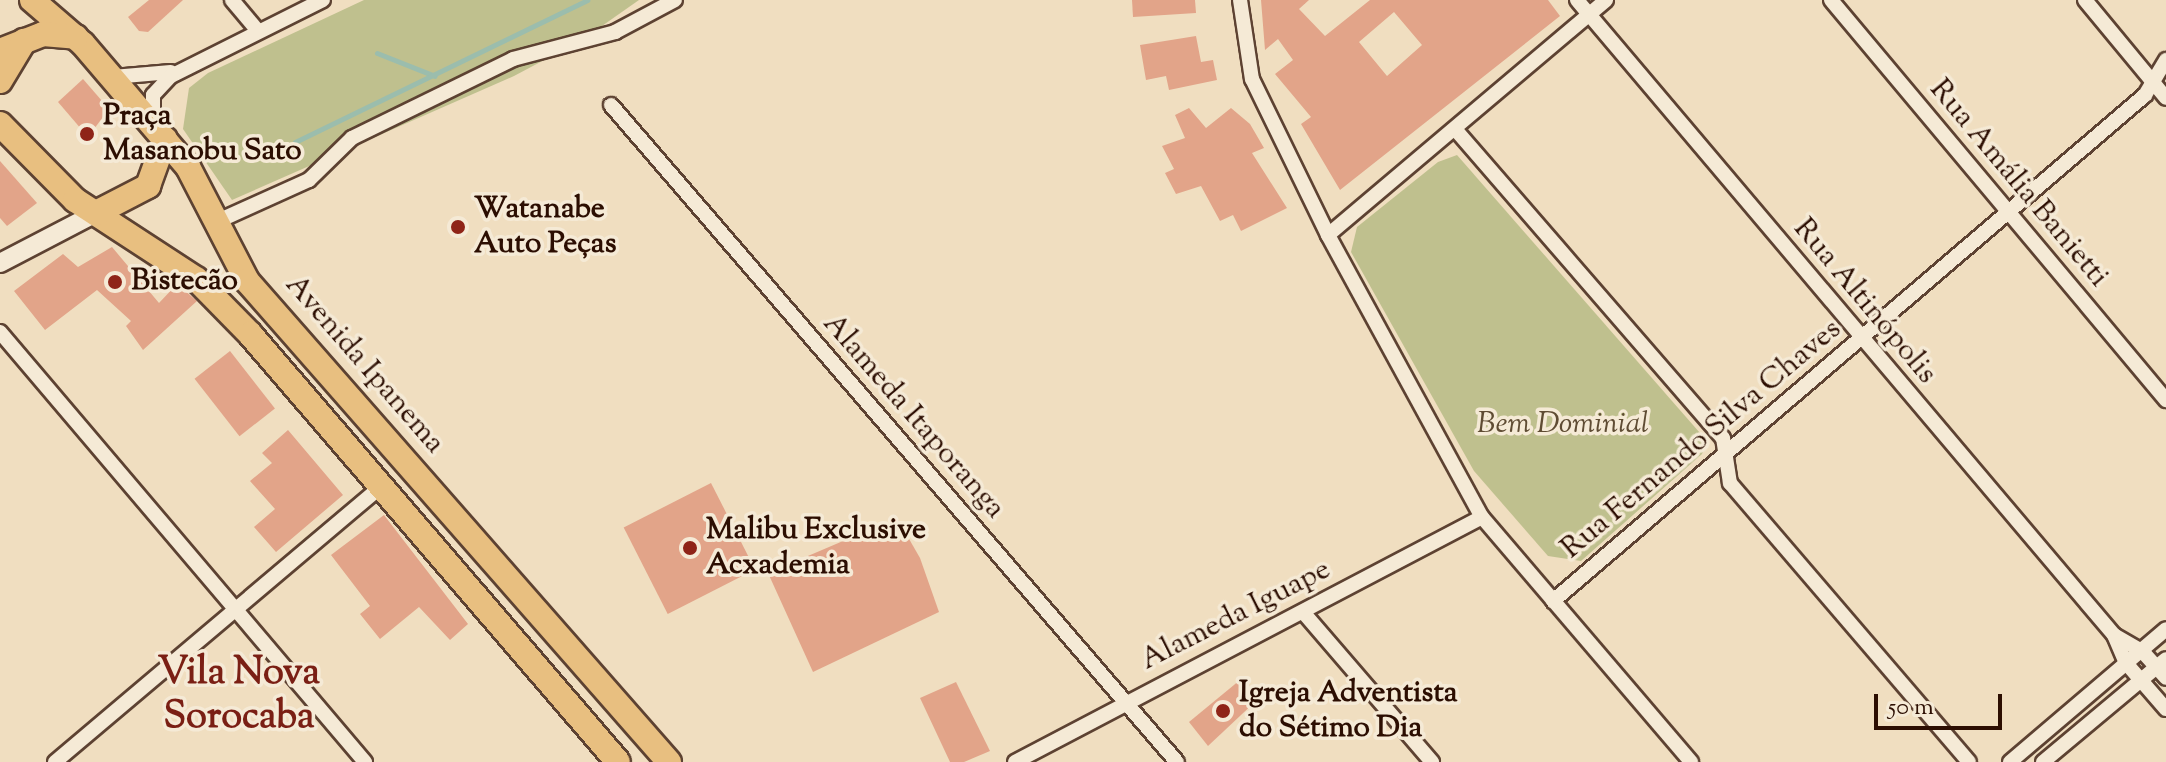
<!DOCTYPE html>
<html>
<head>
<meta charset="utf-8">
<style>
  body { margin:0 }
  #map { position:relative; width:2166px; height:762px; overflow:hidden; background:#f0dec0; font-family:"Sorts Mill Goudy",serif }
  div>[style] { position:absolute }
  .green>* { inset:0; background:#bfc08e }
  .stream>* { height:5px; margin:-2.5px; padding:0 2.5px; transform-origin:2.5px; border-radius:2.5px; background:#9bbdad }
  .building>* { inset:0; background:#e2a489; transform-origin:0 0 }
  .roads { filter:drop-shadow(2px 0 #5d4232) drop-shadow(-2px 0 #5d4232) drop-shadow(0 2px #5d4232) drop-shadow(0 -2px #5d4232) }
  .minor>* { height:14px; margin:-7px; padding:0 7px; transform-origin:7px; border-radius:7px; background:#f5ead6 }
  .tertiary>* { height:18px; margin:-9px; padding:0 9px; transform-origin:9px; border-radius:9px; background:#f5ead6 }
  .primary>* { height:24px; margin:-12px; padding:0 12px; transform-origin:12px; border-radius:12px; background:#e8bf80 }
  .dots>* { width:22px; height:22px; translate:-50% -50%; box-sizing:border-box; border:4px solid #f5ead6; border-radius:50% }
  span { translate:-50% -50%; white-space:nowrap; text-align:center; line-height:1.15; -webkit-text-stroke:7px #f5ead6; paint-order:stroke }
  .poi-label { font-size:30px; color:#2c0e02; font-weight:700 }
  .left { translate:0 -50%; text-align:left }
  .street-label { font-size:30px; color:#2c0e02 }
  .park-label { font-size:30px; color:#5f4c33; font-style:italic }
  .district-label { font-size:38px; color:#7a1f14; font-weight:700 }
  .scale { position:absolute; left:1874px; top:694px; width:128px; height:36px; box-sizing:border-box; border:4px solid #2c0e02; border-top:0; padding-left:10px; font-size:24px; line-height:28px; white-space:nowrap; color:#2c0e02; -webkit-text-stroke:6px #f5ead6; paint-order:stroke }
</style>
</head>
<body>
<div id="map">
  <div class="green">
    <div style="clip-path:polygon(364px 0,639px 0,582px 40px,514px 76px,232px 200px,183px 129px,189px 88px,208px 73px)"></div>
    <div style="clip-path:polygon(1457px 155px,1707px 441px,1702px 454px,1581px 561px,1548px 556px,1474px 471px,1351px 252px,1357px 227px,1438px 162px)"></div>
  </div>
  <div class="stream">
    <div style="left:377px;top:53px;width:62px;rotate:21.6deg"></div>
    <div style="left:295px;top:142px;width:325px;rotate:-25.9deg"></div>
  </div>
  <div class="building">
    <div style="clip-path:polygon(149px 0,183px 0,148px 32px,139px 31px,128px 17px)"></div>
    <div style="clip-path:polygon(1132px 0,1195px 0,1196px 13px,1133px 17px)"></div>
    <div style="clip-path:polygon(evenodd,1261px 0,1309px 0,1299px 9px,1325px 36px,1370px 0,1548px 0,1560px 16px,1340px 190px,1301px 124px,1311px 117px,1275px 74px,1293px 60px,1278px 39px,1265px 50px,1261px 0,1394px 12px,1422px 45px,1387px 76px,1359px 42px,1394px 12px)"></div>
    <div style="clip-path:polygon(1196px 36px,1201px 62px,1213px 60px,1217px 80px,1169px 90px,1166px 76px,1146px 80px,1140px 45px)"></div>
    <div style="clip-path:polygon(83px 79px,109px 109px,88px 137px,58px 102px)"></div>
    <div style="clip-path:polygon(1189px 108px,1206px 128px,1231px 108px,1250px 124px,1264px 148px,1252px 153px,1287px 208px,1241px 231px,1233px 215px,1220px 221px,1201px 186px,1176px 194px,1165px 173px,1174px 169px,1162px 146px,1185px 138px,1175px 115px)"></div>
    <div style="clip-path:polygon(0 161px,37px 203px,7px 226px,0 218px)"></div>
    <div style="clip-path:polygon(112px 247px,159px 303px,177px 284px,197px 301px,143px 350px,126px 326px,131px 321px,97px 290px,45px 330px,14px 291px,63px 254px,78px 267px)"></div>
    <div style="left:230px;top:351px;width:73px;height:45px;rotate:52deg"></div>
    <div style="clip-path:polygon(288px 430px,343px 495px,276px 552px,254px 527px,275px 509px,250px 481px,272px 463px,262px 453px)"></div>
    <div style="left:711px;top:483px;width:97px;height:98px;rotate:63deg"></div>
    <div style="clip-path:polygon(384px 515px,468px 624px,450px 640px,419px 607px,380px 639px,360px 614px,370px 606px,331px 555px)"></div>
    <div style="clip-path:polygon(897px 518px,920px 558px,939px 612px,813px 672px,768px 573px)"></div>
    <div style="clip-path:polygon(1240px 680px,1257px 700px,1208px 746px,1189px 722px)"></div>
    <div style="clip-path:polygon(956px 682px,990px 751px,964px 762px,950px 762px,920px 698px)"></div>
  </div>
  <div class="roads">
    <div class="minor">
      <div style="left:232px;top:0;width:39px;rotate:50deg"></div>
      <div style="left:1240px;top:0;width:80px;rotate:81.4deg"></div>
      <div style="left:1252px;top:79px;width:174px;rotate:64deg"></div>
      <div style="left:1328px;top:235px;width:321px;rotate:61.4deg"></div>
      <div style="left:1482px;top:517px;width:322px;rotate:49.5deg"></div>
      <div style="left:1577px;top:0;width:832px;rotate:49.78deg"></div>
      <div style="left:2114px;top:635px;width:30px;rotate:67deg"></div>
      <div style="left:2126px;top:663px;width:61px;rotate:49deg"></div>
      <div style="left:1831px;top:0;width:522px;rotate:50.05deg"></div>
      <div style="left:2085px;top:0;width:127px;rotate:50.4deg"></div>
      <div style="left:113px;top:77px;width:58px;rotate:-4.9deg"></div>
      <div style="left:611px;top:105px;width:867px;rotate:49.26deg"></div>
      <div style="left:153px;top:121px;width:26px;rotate:-90deg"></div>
      <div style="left:153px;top:95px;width:26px;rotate:-47deg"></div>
      <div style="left:171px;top:76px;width:170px;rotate:-26.6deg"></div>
      <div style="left:1455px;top:129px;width:409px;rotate:49.1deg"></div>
      <div style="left:1723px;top:438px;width:46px;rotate:81.2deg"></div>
      <div style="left:1730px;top:483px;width:367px;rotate:49.4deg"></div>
      <div style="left:218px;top:221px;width:100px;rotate:-24.3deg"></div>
      <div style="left:309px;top:180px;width:60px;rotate:-44.3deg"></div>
      <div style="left:352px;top:138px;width:179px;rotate:-26.1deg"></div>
      <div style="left:513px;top:59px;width:106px;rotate:-14.8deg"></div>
      <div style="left:615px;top:32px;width:68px;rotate:-28.1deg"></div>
      <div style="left:1328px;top:235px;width:364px;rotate:-40.2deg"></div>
      <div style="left:0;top:332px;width:564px;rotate:49.67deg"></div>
      <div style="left:1553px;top:601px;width:779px;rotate:-40.52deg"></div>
      <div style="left:2145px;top:95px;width:41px;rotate:-59deg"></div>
      <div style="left:1303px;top:612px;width:198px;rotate:49.3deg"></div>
      <div style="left:2114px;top:635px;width:32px;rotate:30deg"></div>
      <div style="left:2142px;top:651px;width:36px;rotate:48deg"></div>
      <div style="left:55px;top:762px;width:426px;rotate:-40.2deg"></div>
      <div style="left:1015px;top:762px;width:527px;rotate:-27.68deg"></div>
      <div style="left:2010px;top:762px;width:205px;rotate:-40.4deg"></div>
      <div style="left:2043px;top:762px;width:160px;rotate:-39.9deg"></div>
    </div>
    <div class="tertiary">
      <div style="left:0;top:263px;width:108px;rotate:-27.5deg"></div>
    </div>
    <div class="primary">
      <div style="left:32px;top:0;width:67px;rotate:40.8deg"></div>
      <div style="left:83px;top:44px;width:162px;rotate:49.5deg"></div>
      <div style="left:188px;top:167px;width:128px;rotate:62.6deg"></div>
      <div style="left:247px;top:281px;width:640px;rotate:48.74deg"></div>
      <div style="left:0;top:51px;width:46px;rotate:-21.6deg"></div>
      <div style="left:43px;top:34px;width:33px;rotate:5deg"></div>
      <div style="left:0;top:81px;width:47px;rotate:-59deg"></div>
      <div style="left:0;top:124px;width:107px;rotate:45.4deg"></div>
      <div style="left:75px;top:200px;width:145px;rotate:33.1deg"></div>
      <div style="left:196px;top:279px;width:77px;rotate:45.5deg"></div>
      <div style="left:250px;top:334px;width:564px;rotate:49.31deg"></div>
      <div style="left:96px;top:213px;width:59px;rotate:-27.4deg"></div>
      <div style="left:148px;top:186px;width:50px;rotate:-70.1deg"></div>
    </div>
  </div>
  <div class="dots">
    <div style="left:87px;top:134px;background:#8f2418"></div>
    <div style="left:458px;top:227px;background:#8f2418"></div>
    <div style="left:115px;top:282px;background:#8f2418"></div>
    <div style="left:690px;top:548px;background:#8f2418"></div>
    <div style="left:1223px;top:711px;background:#8f2418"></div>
  </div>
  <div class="poi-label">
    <span class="left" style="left:103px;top:134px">Praça<br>Masanobu Sato</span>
    <span class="left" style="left:474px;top:227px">Watanabe<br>Auto Peças</span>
    <span class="left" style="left:131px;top:282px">Bistecão</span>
    <span class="left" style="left:706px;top:548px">Malibu Exclusive<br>Acxademia</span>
    <span class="left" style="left:1239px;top:711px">Igreja Adventista<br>do Sétimo Dia</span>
  </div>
  <div class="street-label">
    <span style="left:2018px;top:184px;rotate:50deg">Rua Amália Banietti</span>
    <span style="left:1864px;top:302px;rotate:50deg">Rua Altinópolis</span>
    <span style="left:364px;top:365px;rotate:49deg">Avenida Ipanema</span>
    <span style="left:913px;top:417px;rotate:49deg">Alameda Itaporanga</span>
    <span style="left:1702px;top:440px;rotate:-40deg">Rua Fernando Silva Chaves</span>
    <span style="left:1236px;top:616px;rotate:-27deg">Alameda Iguape</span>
  </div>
  <div class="park-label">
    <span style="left:1563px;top:425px">Bem Dominial</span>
  </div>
  <div class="district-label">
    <span style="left:239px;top:697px">Vila Nova<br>Sorocaba</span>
  </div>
  <div class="scale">50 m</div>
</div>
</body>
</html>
